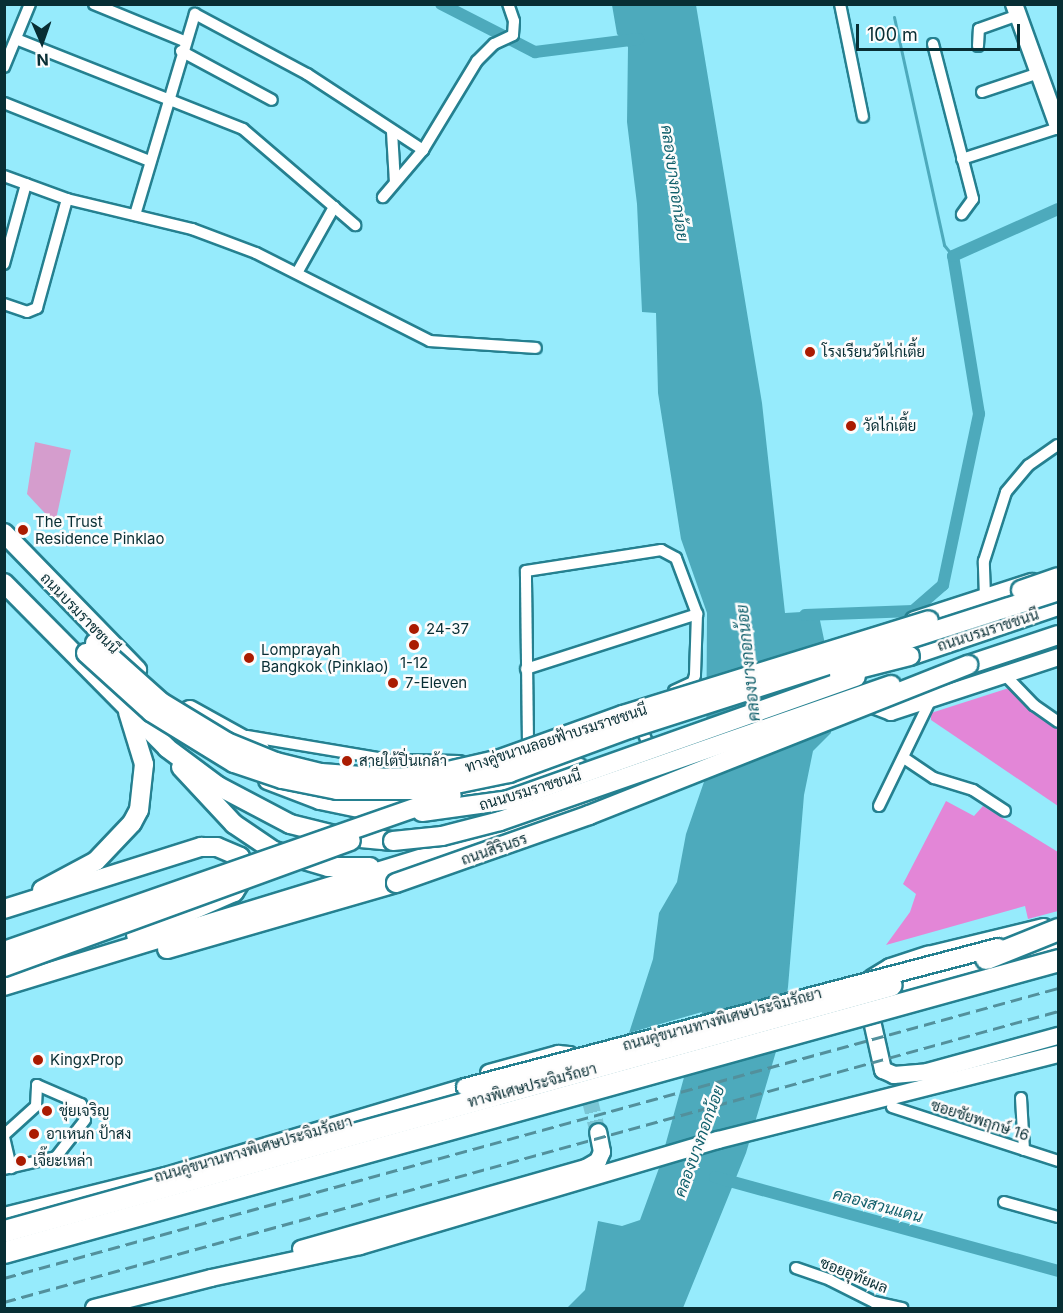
<!DOCTYPE html>
<html>
<head>
<meta charset="utf-8">
<style>
  body { margin:0 }
  #map { position:relative; width:1063px; height:1313px; overflow:hidden; background:#96ebfc; font-family:Inter,Sarabun,sans-serif }
  div>[style] { position:absolute }
  .green>* { inset:0; background:#d59dcd }
  .forest>* { inset:0; background:#e386d7 }
  .water>* { inset:0; background:#4daabc }
  .stream>* { height:3px; margin:-1.5px; padding:0 1.5px; transform-origin:1.5px; border-radius:1.5px; background:#4daabc }
  .canal>* { height:12px; margin:-6px; padding:0 6px; transform-origin:6px; border-radius:6px; background:#4daabc }
  .secondary-tunnel>* { height:16px; margin-top:-8px; transform-origin:0; background:repeating-linear-gradient(90deg,#7ac5d4 0 16px,transparent 0 24px) }
  .roads { filter:drop-shadow(2px 0 #258090) drop-shadow(-2px 0 #258090) drop-shadow(0 2px #258090) drop-shadow(0 -2px #258090) }
  .street>* { height:10px; margin:-5px; padding:0 5px; transform-origin:5px; border-radius:5px; background:#fff }
  .secondary>* { height:16px; margin:-8px; padding:0 8px; transform-origin:8px; border-radius:8px; background:#fff }
  .primary>* { height:18px; margin:-9px; padding:0 9px; transform-origin:9px; border-radius:9px; background:#fff }
  .highway>* { height:21px; margin:-10.5px; padding:0 10.5px; transform-origin:10.5px; border-radius:10.5px; background:#fff }
  .rail>* { height:3px; margin-top:-1.5px; transform-origin:0; background:repeating-linear-gradient(90deg,#52909c 0 12px,transparent 0 18px) }
  .bridges { filter:drop-shadow(2px 0 #258090) drop-shadow(-2px 0 #258090) drop-shadow(0 2px #258090) drop-shadow(0 -2px #258090) }
  .secondary-bridge>* { height:16px; margin:-8px; padding:0 8px; transform-origin:8px; border-radius:8px; background:#fff }
  .primary-bridge>* { height:18px; margin:-9px; padding:0 9px; transform-origin:9px; border-radius:9px; background:#fff }
  .highway-bridge>* { height:21px; margin:-10.5px; padding:0 10.5px; transform-origin:10.5px; border-radius:10.5px; background:#fff }
  .dots>* { width:16px; height:16px; translate:-50% -50%; box-sizing:border-box; border:3px solid #fcfcfc; border-radius:50% }
  span { translate:-50% -50%; white-space:nowrap; text-align:center; line-height:1.15; -webkit-text-stroke:5px #fcfcfc; paint-order:stroke }
  .poi-label { font-size:15px; color:#082e34 }
  .left { translate:0 -50%; text-align:left }
  .street-label { font-size:15px; color:#082e34 }
  .water-label { font-size:16px; color:#0e5e6a; font-style:italic }
  .frame { position:absolute; inset:0; border:6px solid #082e34; pointer-events:none }
  .north { position:absolute; left:12px; top:12px; width:60px; height:60px; -webkit-text-stroke:4px #fcfcfc; paint-order:stroke; rotate:178deg; font-size:16px; font-weight:700; line-height:24px; text-align:center; color:#082e34 }
  .north::after { content:''; display:block; margin:auto; width:21px; height:27px; background:#082e34; clip-path:polygon(50% 0,100% 100%,50% 72%,0 100%) }
  .scale { position:absolute; left:856px; top:24px; width:164px; height:27px; box-sizing:border-box; border:3px solid #082e34; border-top:0; padding-left:8px; font-size:18px; line-height:21px; white-space:nowrap; color:#082e34; -webkit-text-stroke:4px #fcfcfc; paint-order:stroke }
</style>
</head>
<body>
<div id="map">
  <div class="green">
    <div style="clip-path:polygon(35px 442px,71px 450px,55px 524px,27px 494px)"></div>
  </div>
  <div class="forest">
    <div style="clip-path:polygon(1012px 687px,1058px 725px,1058px 806px,931px 720px,931px 713px)"></div>
    <div style="clip-path:polygon(946px 801px,974px 816px,983px 806px,1058px 852px,1058px 911px,1028px 919px,1025px 906px,886px 945px,910px 912px,916px 894px,903px 884px)"></div>
  </div>
  <div class="water">
    <div style="clip-path:polygon(612px 5px,696px 5px,762px 403px,785px 613px,818px 611px,825px 644px,831px 733px,813px 751px,804px 795px,788px 987px,780px 1038px,746px 1153px,683px 1308px,567px 1308px,585px 1290px,598px 1221px,622px 1226px,640px 1220px,659px 1168px,702px 1012px,629px 1033px,653px 959px,659px 913px,677px 882px,686px 834px,706px 776px,707px 613px,681px 539px,658px 393px,656px 313px,642px 312px,637px 204px,627px 122px,628px 47px,617px 34px)"></div>
  </div>
  <div class="stream">
    <div style="left:894px;top:17px;width:233px;rotate:77.6deg"></div>
    <div style="left:944px;top:245px;width:14px;rotate:51deg"></div>
  </div>
  <div class="canal">
    <div style="left:441px;top:4px;width:106px;rotate:27.1deg"></div>
    <div style="left:535px;top:52px;width:104px;rotate:-7.2deg"></div>
    <div style="left:805px;top:615px;width:108px;rotate:-2.1deg"></div>
    <div style="left:913px;top:611px;width:40px;rotate:-41deg"></div>
    <div style="left:943px;top:585px;width:175px;rotate:-78.1deg"></div>
    <div style="left:979px;top:414px;width:160px;rotate:-99.3deg"></div>
    <div style="left:953px;top:256px;width:115px;rotate:-24.1deg"></div>
    <div style="left:715px;top:1177px;width:356px;rotate:15.3deg"></div>
  </div>
  <div class="secondary-tunnel">
    <div style="left:589px;top:1097px;width:36px;rotate:76deg"></div>
  </div>
  <div class="roads">
    <div class="street">
      <div style="left:94px;top:4px;width:97px;rotate:22.3deg"></div>
      <div style="left:840px;top:4px;width:115px;rotate:78.5deg"></div>
      <div style="left:16px;top:39px;width:244px;rotate:21.6deg"></div>
      <div style="left:243px;top:129px;width:148px;rotate:40.6deg"></div>
      <div style="left:933px;top:44px;width:160px;rotate:75.5deg"></div>
      <div style="left:973px;top:199px;width:19px;rotate:126deg"></div>
      <div style="left:978px;top:46px;width:17px;rotate:-87deg"></div>
      <div style="left:979px;top:29px;width:41px;rotate:-19.7deg"></div>
      <div style="left:181px;top:51px;width:103px;rotate:28.3deg"></div>
      <div style="left:4px;top:67px;width:68px;rotate:-67.6deg"></div>
      <div style="left:982px;top:92px;width:60px;rotate:-18.4deg"></div>
      <div style="left:4px;top:103px;width:157px;rotate:21.7deg"></div>
      <div style="left:392px;top:132px;width:50px;rotate:86.6deg"></div>
      <div style="left:423px;top:150px;width:104px;rotate:-58.8deg"></div>
      <div style="left:477px;top:61px;width:24px;rotate:-45deg"></div>
      <div style="left:494px;top:44px;width:21px;rotate:-25deg"></div>
      <div style="left:513px;top:35px;width:14px;rotate:-86deg"></div>
      <div style="left:514px;top:21px;width:18px;rotate:-109deg"></div>
      <div style="left:962px;top:159px;width:101px;rotate:-17.9deg"></div>
      <div style="left:4px;top:176px;width:67px;rotate:20.1deg"></div>
      <div style="left:67px;top:199px;width:129px;rotate:13.5deg"></div>
      <div style="left:192px;top:229px;width:68px;rotate:20.6deg"></div>
      <div style="left:256px;top:253px;width:195px;rotate:26.8deg"></div>
      <div style="left:430px;top:341px;width:106px;rotate:3.8deg"></div>
      <div style="left:135px;top:215px;width:210px;rotate:-73.4deg"></div>
      <div style="left:195px;top:14px;width:127px;rotate:28.2deg"></div>
      <div style="left:307px;top:74px;width:139px;rotate:33.2deg"></div>
      <div style="left:423px;top:150px;width:62px;rotate:130.4deg"></div>
      <div style="left:4px;top:264px;width:83px;rotate:-74.6deg"></div>
      <div style="left:297px;top:273px;width:76px;rotate:-60.7deg"></div>
      <div style="left:4px;top:304px;width:24px;rotate:19deg"></div>
      <div style="left:27px;top:312px;width:11px;rotate:-22deg"></div>
      <div style="left:37px;top:308px;width:113px;rotate:-74.6deg"></div>
      <div style="left:985px;top:597px;width:36px;rotate:-92deg"></div>
      <div style="left:984px;top:561px;width:72px;rotate:-72.3deg"></div>
      <div style="left:1006px;top:492px;width:35px;rotate:-50deg"></div>
      <div style="left:1029px;top:465px;width:35px;rotate:-35deg"></div>
      <div style="left:526px;top:669px;width:180px;rotate:-17.8deg"></div>
      <div style="left:1005px;top:675px;width:42px;rotate:46deg"></div>
      <div style="left:1034px;top:705px;width:29px;rotate:35deg"></div>
      <div style="left:636px;top:724px;width:6px;rotate:31deg"></div>
      <div style="left:641px;top:727px;width:29px;rotate:68deg"></div>
      <div style="left:247px;top:736px;width:146px;rotate:9.5deg"></div>
      <div style="left:391px;top:760px;width:69px;rotate:0.8deg"></div>
      <div style="left:528px;top:743px;width:172px;rotate:-90.7deg"></div>
      <div style="left:526px;top:571px;width:137px;rotate:-8.8deg"></div>
      <div style="left:661px;top:550px;width:17px;rotate:28deg"></div>
      <div style="left:676px;top:558px;width:60px;rotate:69.4deg"></div>
      <div style="left:697px;top:614px;width:61px;rotate:91.9deg"></div>
      <div style="left:695px;top:675px;width:7px;rotate:106deg"></div>
      <div style="left:693px;top:682px;width:21px;rotate:155deg"></div>
      <div style="left:904px;top:758px;width:36px;rotate:34deg"></div>
      <div style="left:934px;top:778px;width:41px;rotate:17.1deg"></div>
      <div style="left:973px;top:790px;width:38px;rotate:33deg"></div>
      <div style="left:615px;top:794px;width:28px;rotate:-23deg"></div>
      <div style="left:641px;top:783px;width:18px;rotate:-45deg"></div>
      <div style="left:879px;top:806px;width:117px;rotate:-64.1deg"></div>
      <div style="left:1021px;top:1098px;width:52px;rotate:86.7deg"></div>
      <div style="left:892px;top:1107px;width:175px;rotate:18deg"></div>
      <div style="left:4px;top:1135px;width:43px;rotate:-42.2deg"></div>
      <div style="left:36px;top:1106px;width:21px;rotate:-87deg"></div>
      <div style="left:37px;top:1085px;width:48px;rotate:23.4deg"></div>
      <div style="left:81px;top:1104px;width:16px;rotate:76deg"></div>
      <div style="left:85px;top:1120px;width:47px;rotate:128.1deg"></div>
      <div style="left:56px;top:1157px;width:53px;rotate:167deg"></div>
      <div style="left:4px;top:1137px;width:32px;rotate:77deg"></div>
      <div style="left:1004px;top:1202px;width:56px;rotate:15.5deg"></div>
      <div style="left:796px;top:1268px;width:36px;rotate:19deg"></div>
      <div style="left:830px;top:1280px;width:49px;rotate:26.6deg"></div>
      <div style="left:874px;top:1302px;width:29px;rotate:12deg"></div>
    </div>
    <div class="secondary">
      <div style="left:1014px;top:4px;width:130px;rotate:70.2deg"></div>
      <div style="left:914px;top:620px;width:124px;rotate:-17.9deg"></div>
      <div style="left:860px;top:700px;width:33px;rotate:21deg"></div>
      <div style="left:891px;top:712px;width:176px;rotate:-18.2deg"></div>
      <div style="left:958px;top:975px;width:103px;rotate:-14.6deg"></div>
      <div style="left:872px;top:978px;width:21px;rotate:-31deg"></div>
      <div style="left:890px;top:967px;width:40px;rotate:-18deg"></div>
      <div style="left:928px;top:955px;width:119px;rotate:-13.6deg"></div>
      <div style="left:868px;top:1003px;width:69px;rotate:77.4deg"></div>
      <div style="left:883px;top:1070px;width:12px;rotate:24deg"></div>
      <div style="left:894px;top:1075px;width:33px;rotate:-5deg"></div>
      <div style="left:927px;top:1072px;width:136px;rotate:-15.4deg"></div>
      <div style="left:489px;top:1073px;width:72px;rotate:-15.4deg"></div>
      <div style="left:558px;top:1054px;width:11px;rotate:5deg"></div>
      <div style="left:569px;top:1055px;width:12px;rotate:42deg"></div>
      <div style="left:4px;top:1216px;width:167px;rotate:-13.9deg"></div>
      <div style="left:166px;top:1176px;width:312px;rotate:-16.6deg"></div>
      <div style="left:301px;top:1249px;width:296px;rotate:-15.9deg"></div>
      <div style="left:586px;top:1168px;width:14px;rotate:-30deg"></div>
      <div style="left:598px;top:1161px;width:10px;rotate:-66deg"></div>
      <div style="left:602px;top:1152px;width:20px;rotate:-101deg"></div>
      <div style="left:94px;top:1308px;width:121px;rotate:-14.4deg"></div>
      <div style="left:211px;top:1278px;width:152px;rotate:-12.1deg"></div>
      <div style="left:360px;top:1246px;width:373px;rotate:-16.5deg"></div>
      <div style="left:718px;top:1140px;width:351px;rotate:-14.2deg"></div>
    </div>
    <div class="primary">
      <div style="left:4px;top:533px;width:191px;rotate:45.8deg"></div>
      <div style="left:4px;top:583px;width:232px;rotate:45.3deg"></div>
      <div style="left:167px;top:748px;width:64px;rotate:36.7deg"></div>
      <div style="left:218px;top:786px;width:81px;rotate:27.8deg"></div>
      <div style="left:290px;top:824px;width:50px;rotate:13.8deg"></div>
      <div style="left:339px;top:836px;width:54px;rotate:5.3deg"></div>
      <div style="left:910px;top:656px;width:156px;rotate:-18.7deg"></div>
      <div style="left:968px;top:665px;width:95px;rotate:-18.4deg"></div>
      <div style="left:190px;top:710px;width:80px;rotate:29.1deg"></div>
      <div style="left:181px;top:767px;width:78px;rotate:47.1deg"></div>
      <div style="left:234px;top:824px;width:48px;rotate:34deg"></div>
      <div style="left:274px;top:851px;width:56px;rotate:16.5deg"></div>
      <div style="left:328px;top:867px;width:42px"></div>
      <div style="left:268px;top:780px;width:56px;rotate:21deg"></div>
      <div style="left:320px;top:800px;width:54px;rotate:11.7deg"></div>
      <div style="left:362px;top:794px;width:16px;rotate:18deg"></div>
      <div style="left:377px;top:799px;width:68px;rotate:0.8deg"></div>
      <div style="left:445px;top:800px;width:137px;rotate:-13.9deg"></div>
      <div style="left:42px;top:890px;width:61px;rotate:-28.2deg"></div>
      <div style="left:96px;top:861px;width:52px;rotate:-46.5deg"></div>
      <div style="left:132px;top:823px;width:15px;rotate:-62deg"></div>
      <div style="left:139px;top:810px;width:46px;rotate:-83.8deg"></div>
      <div style="left:144px;top:764px;width:54px;rotate:-107.1deg"></div>
      <div style="left:4px;top:909px;width:207px;rotate:-17.5deg"></div>
      <div style="left:201px;top:847px;width:16px"></div>
      <div style="left:217px;top:847px;width:25px;rotate:23deg"></div>
      <div style="left:240px;top:857px;width:19px;rotate:78deg"></div>
      <div style="left:244px;top:876px;width:19px;rotate:122deg"></div>
      <div style="left:234px;top:892px;width:107px;rotate:156.3deg"></div>
      <div style="left:167px;top:949px;width:238px;rotate:-16.1deg"></div>
      <div style="left:4px;top:986px;width:488px;rotate:-17deg"></div>
      <div style="left:471px;top:843px;width:152px;rotate:-18.8deg"></div>
      <div style="left:615px;top:794px;width:26px;rotate:-81deg"></div>
    </div>
    <div class="highway">
      <div style="left:890px;top:985px;width:84px;rotate:-15.9deg"></div>
    </div>
  </div>
  <div class="rail">
    <div style="left:4px;top:1278px;width:1093px;rotate:-15.38deg"></div>
    <div style="left:4px;top:1302px;width:1093px;rotate:-15.43deg"></div>
  </div>
  <div class="bridges">
    <div class="secondary-bridge">
      <div style="left:465px;top:1087px;width:551px;rotate:-14.72deg"></div>
    </div>
    <div class="primary-bridge">
      <div style="left:1021px;top:590px;width:39px;rotate:-19deg"></div>
      <div style="left:95px;top:643px;width:89px;rotate:41.8deg"></div>
      <div style="left:161px;top:702px;width:77px;rotate:31.2deg"></div>
      <div style="left:227px;top:742px;width:53px;rotate:22.2deg"></div>
      <div style="left:276px;top:762px;width:46px;rotate:13.7deg"></div>
      <div style="left:321px;top:773px;width:68px;rotate:4.2deg"></div>
      <div style="left:389px;top:778px;width:37px;rotate:-3deg"></div>
      <div style="left:426px;top:776px;width:76px;rotate:-12.9deg"></div>
      <div style="left:500px;top:759px;width:131px;rotate:-19.7deg"></div>
      <div style="left:623px;top:715px;width:320px;rotate:-17.2deg"></div>
      <div style="left:86px;top:653px;width:88px;rotate:42.2deg"></div>
      <div style="left:151px;top:712px;width:97px;rotate:31.6deg"></div>
      <div style="left:234px;top:763px;width:51px;rotate:18.4deg"></div>
      <div style="left:282px;top:779px;width:56px;rotate:11.3deg"></div>
      <div style="left:337px;top:790px;width:90px"></div>
      <div style="left:427px;top:790px;width:84px;rotate:-11.7deg"></div>
      <div style="left:509px;top:773px;width:128px;rotate:-20.1deg"></div>
      <div style="left:629px;top:729px;width:451px;rotate:-17.8deg"></div>
      <div style="left:839px;top:674px;width:73px;rotate:-14.2deg"></div>
      <div style="left:422px;top:812px;width:87px;rotate:-7.9deg"></div>
      <div style="left:508px;top:800px;width:369px;rotate:-19.5deg"></div>
      <div style="left:393px;top:841px;width:49px;rotate:-5.8deg"></div>
      <div style="left:442px;top:836px;width:60px;rotate:-14.5deg"></div>
      <div style="left:500px;top:821px;width:414px;rotate:-19.2deg"></div>
      <div style="left:396px;top:883px;width:205px;rotate:-19.4deg"></div>
      <div style="left:589px;top:815px;width:408px;rotate:-21.6deg"></div>
      <div style="left:4px;top:951px;width:474px;rotate:-19.2deg"></div>
      <div style="left:4px;top:967px;width:369px;rotate:-20deg"></div>
    </div>
    <div class="highway-bridge">
      <div style="left:986px;top:958px;width:78px;rotate:-21.9deg"></div>
      <div style="left:4px;top:1231px;width:920px;rotate:-15.52deg"></div>
      <div style="left:4px;top:1252px;width:1094px;rotate:-15.48deg"></div>
    </div>
  </div>
  <div class="dots">
    <div style="left:810px;top:352px;background:#aa1b01"></div>
    <div style="left:851px;top:426px;background:#aa1b01"></div>
    <div style="left:23px;top:530px;background:#aa1b01"></div>
    <div style="left:414px;top:629px;background:#aa1b01"></div>
    <div style="left:414px;top:645px;background:#aa1b01"></div>
    <div style="left:249px;top:658px;background:#aa1b01"></div>
    <div style="left:393px;top:683px;background:#aa1b01"></div>
    <div style="left:347px;top:761px;background:#aa1b01"></div>
    <div style="left:38px;top:1060px;background:#aa1b01"></div>
    <div style="left:47px;top:1111px;background:#aa1b01"></div>
    <div style="left:34px;top:1134px;background:#aa1b01"></div>
    <div style="left:21px;top:1161px;background:#aa1b01"></div>
  </div>
  <div class="poi-label">
    <span class="left" style="left:822px;top:352px">โรงเรียนวัดไก่เตี้ย</span>
    <span class="left" style="left:863px;top:426px">วัดไก่เตี้ย</span>
    <span class="left" style="left:35px;top:530px">The Trust<br>Residence Pinklao</span>
    <span class="left" style="left:426px;top:629px">24-37</span>
    <span class="left" style="left:261px;top:658px">Lomprayah<br>Bangkok (Pinklao)</span>
    <span style="left:414px;top:663px">1-12</span>
    <span class="left" style="left:405px;top:683px">7-Eleven</span>
    <span class="left" style="left:359px;top:761px">สายใต้ปิ่นเกล้า</span>
    <span class="left" style="left:50px;top:1060px">KingxProp</span>
    <span class="left" style="left:59px;top:1111px">ชุ่ยเจริญ</span>
    <span class="left" style="left:46px;top:1134px">อาเหนก ป้าสง</span>
    <span class="left" style="left:33px;top:1161px">เจี๊ยะเหล่า</span>
  </div>
  <div class="street-label">
    <span style="left:80px;top:613px;rotate:46deg">ถนนบรมราชชนนี</span>
    <span style="left:988px;top:630px;rotate:-18deg">ถนนบรมราชชนนี</span>
    <span style="left:556px;top:738px;rotate:-18deg">ทางคู่ขนานลอยฟ้าบรมราชชนนี</span>
    <span style="left:530px;top:790px;rotate:-17deg">ถนนบรมราชชนนี</span>
    <span style="left:494px;top:849px;rotate:-19deg">ถนนสิรินธร</span>
    <span style="left:722px;top:1019px;rotate:-15deg">ถนนคู่ขนานทางพิเศษประจิมรัถยา</span>
    <span style="left:532px;top:1085px;rotate:-15deg">ทางพิเศษประจิมรัถยา</span>
    <span style="left:980px;top:1120px;rotate:18deg">ซอยชัยพฤกษ์ 16</span>
    <span style="left:253px;top:1149px;rotate:-16deg">ถนนคู่ขนานทางพิเศษประจิมรัถยา</span>
    <span style="left:854px;top:1275px;rotate:22deg">ซอยอุทัยผล</span>
  </div>
  <div class="water-label">
    <span style="left:675px;top:183px;rotate:82deg">คลองบางกอกน้อย</span>
    <span style="left:748px;top:663px;rotate:-96deg">คลองบางกอกน้อย</span>
    <span style="left:699px;top:1141px;rotate:-70deg">คลองบางกอกน้อย</span>
    <span style="left:878px;top:1205px;rotate:15deg">คลองสวนแดน</span>
  </div>
  <div class="frame"></div>
  <div class="north">N</div>
  <div class="scale">100 m</div>
</div>
</body>
</html>
